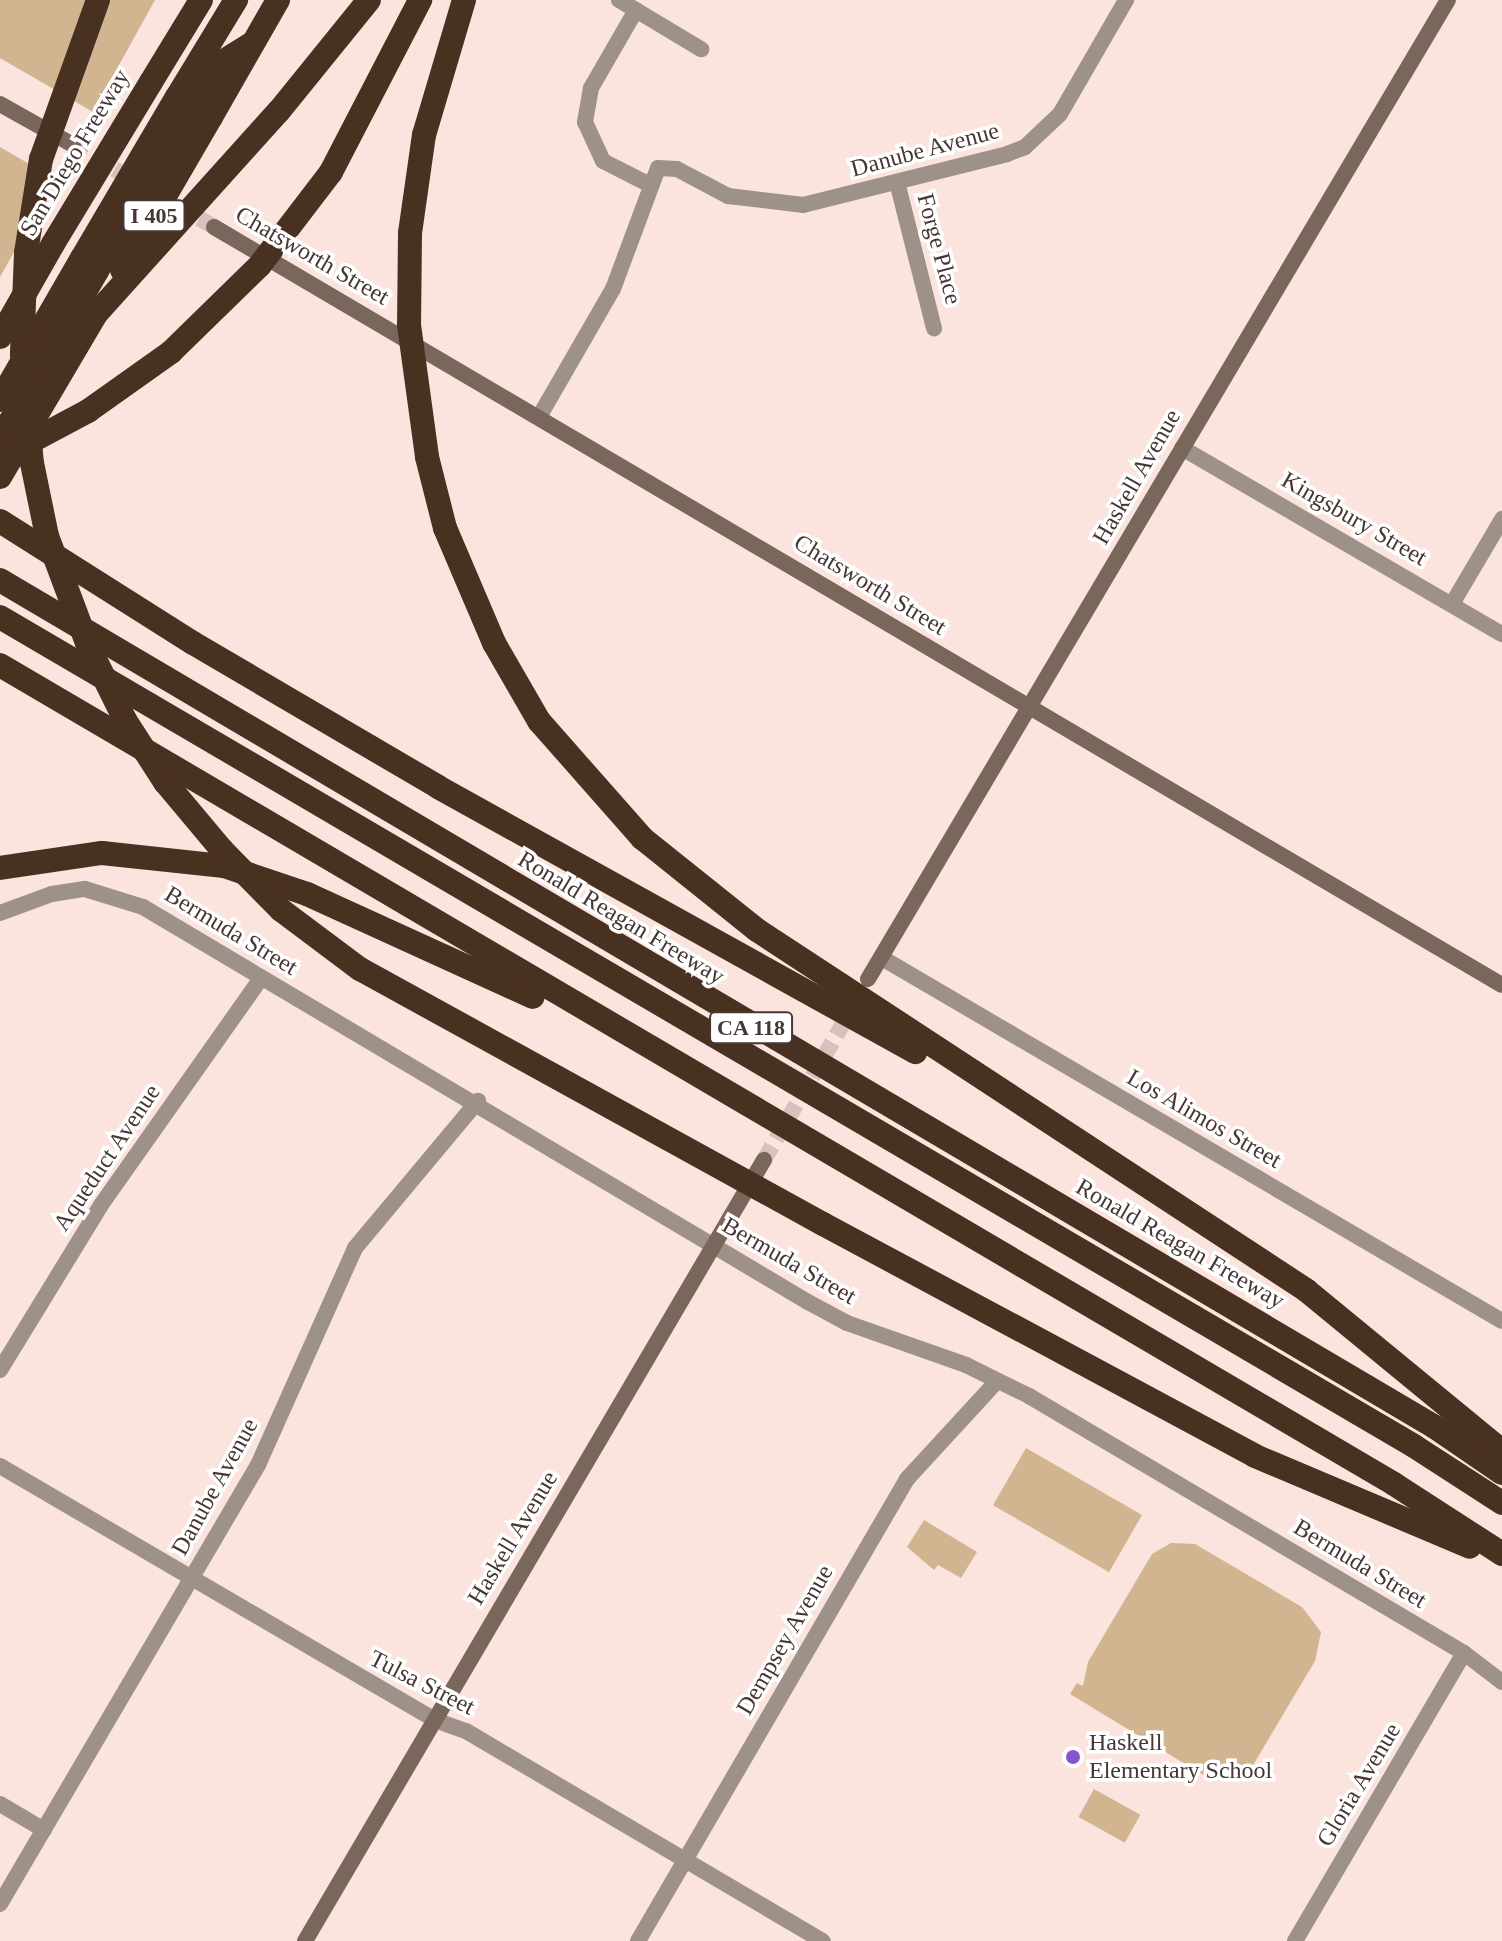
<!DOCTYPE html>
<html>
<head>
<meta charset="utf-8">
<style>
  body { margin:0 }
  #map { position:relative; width:1502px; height:1941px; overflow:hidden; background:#fbe4de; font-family:Georgia,serif }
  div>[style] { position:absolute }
  .green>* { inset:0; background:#d1b590; transform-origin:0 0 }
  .secondary-tunnel>* { height:16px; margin-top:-8px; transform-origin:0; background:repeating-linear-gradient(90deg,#d7c1bc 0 16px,transparent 0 24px) }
  .minor>* { height:16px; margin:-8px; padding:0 8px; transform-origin:8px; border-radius:8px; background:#9e9189 }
  .tertiary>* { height:16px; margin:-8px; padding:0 8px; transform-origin:8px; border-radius:8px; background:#9e9189 }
  .secondary>* { height:16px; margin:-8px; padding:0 8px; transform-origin:8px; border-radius:8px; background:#79675c }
  .motorway>* { height:24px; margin:-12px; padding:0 12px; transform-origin:12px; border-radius:12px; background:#493121 }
  .motorway-bridge>* { height:24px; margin:-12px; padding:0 12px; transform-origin:12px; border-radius:12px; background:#493121 }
  .dots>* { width:22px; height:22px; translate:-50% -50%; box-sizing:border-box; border:4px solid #fff; border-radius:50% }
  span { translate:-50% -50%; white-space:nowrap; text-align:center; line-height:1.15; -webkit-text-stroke:7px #fff; paint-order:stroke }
  .shield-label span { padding:2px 6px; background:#fff; border:2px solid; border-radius:6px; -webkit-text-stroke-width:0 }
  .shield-label { font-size:22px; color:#463734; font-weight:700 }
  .street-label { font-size:24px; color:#463734 }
  .poi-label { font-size:24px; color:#463734 }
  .left { translate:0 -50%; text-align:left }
</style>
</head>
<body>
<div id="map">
  <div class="green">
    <div style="clip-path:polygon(0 0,155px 0,93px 112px,0 58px)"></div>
    <div style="clip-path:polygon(0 147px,55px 179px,0 277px)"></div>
    <div style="left:1026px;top:1448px;width:134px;height:66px;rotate:30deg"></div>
    <div style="clip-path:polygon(924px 1520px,977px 1552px,961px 1578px,938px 1565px,934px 1570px,907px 1547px)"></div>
    <div style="clip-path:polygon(1171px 1543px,1195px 1544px,1302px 1607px,1321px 1632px,1315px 1661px,1253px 1765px,1230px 1779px,1205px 1776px,1070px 1694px,1077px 1683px,1083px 1686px,1088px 1662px,1152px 1554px)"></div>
    <div style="left:1094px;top:1789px;width:53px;height:32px;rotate:29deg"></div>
  </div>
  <div class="secondary-tunnel">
    <div style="left:73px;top:145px;width:75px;rotate:30.3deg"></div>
    <div style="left:158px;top:194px;width:65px;rotate:30.5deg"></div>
    <div style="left:764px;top:1160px;width:176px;rotate:-59.9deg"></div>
  </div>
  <div class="minor">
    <div style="left:619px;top:0;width:96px;rotate:30.9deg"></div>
    <div style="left:636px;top:10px;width:90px;rotate:120deg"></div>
    <div style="left:591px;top:88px;width:35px;rotate:100deg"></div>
    <div style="left:585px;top:122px;width:43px;rotate:65.2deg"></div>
    <div style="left:603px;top:161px;width:51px;rotate:27.1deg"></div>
    <div style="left:897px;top:182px;width:151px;rotate:75.8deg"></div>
    <div style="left:539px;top:417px;width:148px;rotate:-60deg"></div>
    <div style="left:613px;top:289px;width:129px;rotate:-69.6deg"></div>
    <div style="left:658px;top:168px;width:19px;rotate:3deg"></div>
    <div style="left:677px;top:169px;width:58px;rotate:27.9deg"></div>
    <div style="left:728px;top:196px;width:76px;rotate:6.8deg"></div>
    <div style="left:803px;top:205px;width:210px;rotate:-14deg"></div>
    <div style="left:1007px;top:154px;width:19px;rotate:-21deg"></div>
    <div style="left:1025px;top:147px;width:48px;rotate:-43.3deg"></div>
    <div style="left:1060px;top:114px;width:132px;rotate:-59.9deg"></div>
    <div style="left:1182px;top:448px;width:370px;rotate:30.2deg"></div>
    <div style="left:1452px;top:604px;width:99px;rotate:-59.5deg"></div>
    <div style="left:0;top:913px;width:55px;rotate:-20.1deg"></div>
    <div style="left:52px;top:894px;width:33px;rotate:-9deg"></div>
    <div style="left:85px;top:889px;width:61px;rotate:17.2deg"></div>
    <div style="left:143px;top:907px;width:773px;rotate:30.71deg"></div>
    <div style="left:808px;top:1302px;width:44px;rotate:28.3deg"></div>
    <div style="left:847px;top:1323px;width:126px;rotate:19.4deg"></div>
    <div style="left:966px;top:1365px;width:70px;rotate:26.2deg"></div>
    <div style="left:1029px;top:1396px;width:505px;rotate:30.57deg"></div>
    <div style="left:1464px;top:1653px;width:48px;rotate:37.3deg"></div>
    <div style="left:882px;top:958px;width:718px;rotate:30.35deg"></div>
    <div style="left:0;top:1370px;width:193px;rotate:-58.5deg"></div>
    <div style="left:101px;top:1205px;width:278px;rotate:-54.8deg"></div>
    <div style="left:0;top:1466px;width:504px;rotate:30.28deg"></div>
    <div style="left:0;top:1804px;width:51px;rotate:30.6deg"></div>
    <div style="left:0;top:1904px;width:509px;rotate:-59.56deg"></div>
    <div style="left:258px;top:1465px;width:238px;rotate:-65.9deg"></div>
    <div style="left:355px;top:1248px;width:192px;rotate:-50.1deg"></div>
    <div style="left:638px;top:1941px;width:535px;rotate:-59.79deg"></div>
    <div style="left:907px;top:1479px;width:133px;rotate:-47.4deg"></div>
    <div style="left:1295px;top:1941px;width:334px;rotate:-59.6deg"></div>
  </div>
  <div class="tertiary">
    <div style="left:435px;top:1720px;width:33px;rotate:20deg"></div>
    <div style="left:466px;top:1731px;width:414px;rotate:30.5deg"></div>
  </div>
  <div class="secondary">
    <div style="left:0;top:104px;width:84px;rotate:29.3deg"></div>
    <div style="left:214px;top:227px;width:1494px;rotate:30.48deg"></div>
    <div style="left:868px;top:979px;width:1138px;rotate:-59.36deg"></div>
    <div style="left:305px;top:1941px;width:906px;rotate:-59.56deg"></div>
  </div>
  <div class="motorway">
    <div style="left:151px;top:82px;width:96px;rotate:-58.6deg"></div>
    <div style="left:177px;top:97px;width:114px;rotate:-58.7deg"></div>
    <div style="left:193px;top:107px;width:50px;rotate:-58.8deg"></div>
    <div style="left:219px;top:64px;width:38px;rotate:-32deg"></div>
    <div style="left:279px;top:111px;width:143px;rotate:-51deg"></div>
    <div style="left:211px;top:117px;width:135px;rotate:-60.2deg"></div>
    <div style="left:331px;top:172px;width:194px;rotate:-62.6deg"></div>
    <div style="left:410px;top:233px;width:99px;rotate:-81.9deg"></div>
    <div style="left:424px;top:135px;width:141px;rotate:-73.5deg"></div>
    <div style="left:0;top:337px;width:107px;rotate:-60.3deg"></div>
    <div style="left:0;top:400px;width:164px;rotate:-60deg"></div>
    <div style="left:0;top:439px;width:194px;rotate:-60deg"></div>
    <div style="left:427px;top:457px;width:73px;rotate:75.8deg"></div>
    <div style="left:445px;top:528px;width:125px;rotate:66.9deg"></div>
    <div style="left:494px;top:643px;width:90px;rotate:60deg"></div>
    <div style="left:539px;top:721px;width:156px;rotate:48.6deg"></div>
    <div style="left:642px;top:838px;width:147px;rotate:38.7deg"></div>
    <div style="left:757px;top:930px;width:657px;rotate:33.25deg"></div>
    <div style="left:1306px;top:1290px;width:254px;rotate:39.4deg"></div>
    <div style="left:0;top:477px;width:189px;rotate:-59.5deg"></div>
    <div style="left:0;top:521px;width:228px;rotate:32.3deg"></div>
    <div style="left:193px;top:643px;width:284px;rotate:30.4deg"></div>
    <div style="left:438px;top:787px;width:546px;rotate:29.05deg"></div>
    <div style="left:0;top:580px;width:1666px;rotate:30.55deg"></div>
    <div style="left:1435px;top:1427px;width:81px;rotate:34.5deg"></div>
    <div style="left:0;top:617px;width:1639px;rotate:30.38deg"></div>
    <div style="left:1414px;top:1446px;width:105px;rotate:32.9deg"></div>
    <div style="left:0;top:665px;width:1617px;rotate:30.43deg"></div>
    <div style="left:1394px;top:1484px;width:129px;rotate:32.9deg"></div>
    <div style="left:0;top:868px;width:103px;rotate:-8.4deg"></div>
    <div style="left:102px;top:853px;width:123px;rotate:6.1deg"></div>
    <div style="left:224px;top:866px;width:88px;rotate:18.6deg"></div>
    <div style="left:307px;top:894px;width:248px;rotate:24.5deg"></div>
    <div style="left:823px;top:1224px;width:490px;rotate:28.2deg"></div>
    <div style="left:1255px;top:1456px;width:233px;rotate:22.9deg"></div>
  </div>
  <div class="motorway-bridge">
    <div style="left:98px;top:0;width:169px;rotate:109.7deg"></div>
    <div style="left:41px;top:159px;width:95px;rotate:99.1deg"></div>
    <div style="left:26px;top:253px;width:101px;rotate:92.3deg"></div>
    <div style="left:22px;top:354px;width:109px;rotate:84.8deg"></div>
    <div style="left:32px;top:463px;width:75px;rotate:78.4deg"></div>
    <div style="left:47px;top:536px;width:114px;rotate:69.5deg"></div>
    <div style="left:87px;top:643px;width:86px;rotate:63.7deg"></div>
    <div style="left:125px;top:720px;width:74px;rotate:57.2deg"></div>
    <div style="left:165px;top:782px;width:89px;rotate:50deg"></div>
    <div style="left:222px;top:850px;width:84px;rotate:45.5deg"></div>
    <div style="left:281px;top:910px;width:99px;rotate:36.8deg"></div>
    <div style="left:360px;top:969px;width:529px;rotate:28.84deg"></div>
    <div style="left:410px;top:233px;width:92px;rotate:90.6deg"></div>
    <div style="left:409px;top:325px;width:133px;rotate:82.2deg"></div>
    <div style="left:53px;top:244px;width:189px;rotate:-58.8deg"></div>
    <div style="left:82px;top:258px;width:187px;rotate:-59.5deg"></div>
    <div style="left:122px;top:270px;width:177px;rotate:-59.8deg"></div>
    <div style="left:97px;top:271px;width:190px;rotate:-59.7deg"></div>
    <div style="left:96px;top:314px;width:273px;rotate:-48deg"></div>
    <div style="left:0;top:458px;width:100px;rotate:-28.1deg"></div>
    <div style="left:88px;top:411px;width:102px;rotate:-35.4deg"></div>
    <div style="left:171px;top:352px;width:124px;rotate:-44.3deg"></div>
    <div style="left:260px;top:265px;width:117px;rotate:-52.6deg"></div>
  </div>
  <div class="dots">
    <div style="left:1073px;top:1757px;background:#8855cd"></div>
  </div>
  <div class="shield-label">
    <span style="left:154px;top:216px">I 405</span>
    <span style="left:751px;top:1028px">CA 118</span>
  </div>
  <div class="street-label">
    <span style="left:925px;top:150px;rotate:-15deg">Danube Avenue</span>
    <span style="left:75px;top:153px;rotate:-59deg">San Diego Freeway</span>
    <span style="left:939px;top:249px;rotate:75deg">Forge Place</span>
    <span style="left:312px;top:256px;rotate:30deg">Chatsworth Street</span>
    <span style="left:1137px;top:477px;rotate:-60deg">Haskell Avenue</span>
    <span style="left:1354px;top:519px;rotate:30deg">Kingsbury Street</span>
    <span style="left:870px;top:585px;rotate:31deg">Chatsworth Street</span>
    <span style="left:621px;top:918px;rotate:31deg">Ronald Reagan Freeway</span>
    <span style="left:231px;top:931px;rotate:31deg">Bermuda Street</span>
    <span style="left:1204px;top:1119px;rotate:30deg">Los Alimos Street</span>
    <span style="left:107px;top:1158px;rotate:-56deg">Aqueduct Avenue</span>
    <span style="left:1180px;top:1244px;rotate:30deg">Ronald Reagan Freeway</span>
    <span style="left:789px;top:1261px;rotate:30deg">Bermuda Street</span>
    <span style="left:215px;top:1487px;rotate:-61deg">Danube Avenue</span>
    <span style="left:513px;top:1538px;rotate:-59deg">Haskell Avenue</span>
    <span style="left:1360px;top:1564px;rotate:31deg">Bermuda Street</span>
    <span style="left:785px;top:1640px;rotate:-60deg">Dempsey Avenue</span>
    <span style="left:422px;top:1683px;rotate:27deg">Tulsa Street</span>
    <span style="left:1359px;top:1785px;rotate:-59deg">Gloria Avenue</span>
  </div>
  <div class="poi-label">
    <span class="left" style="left:1089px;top:1757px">Haskell<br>Elementary School</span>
  </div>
</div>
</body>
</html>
